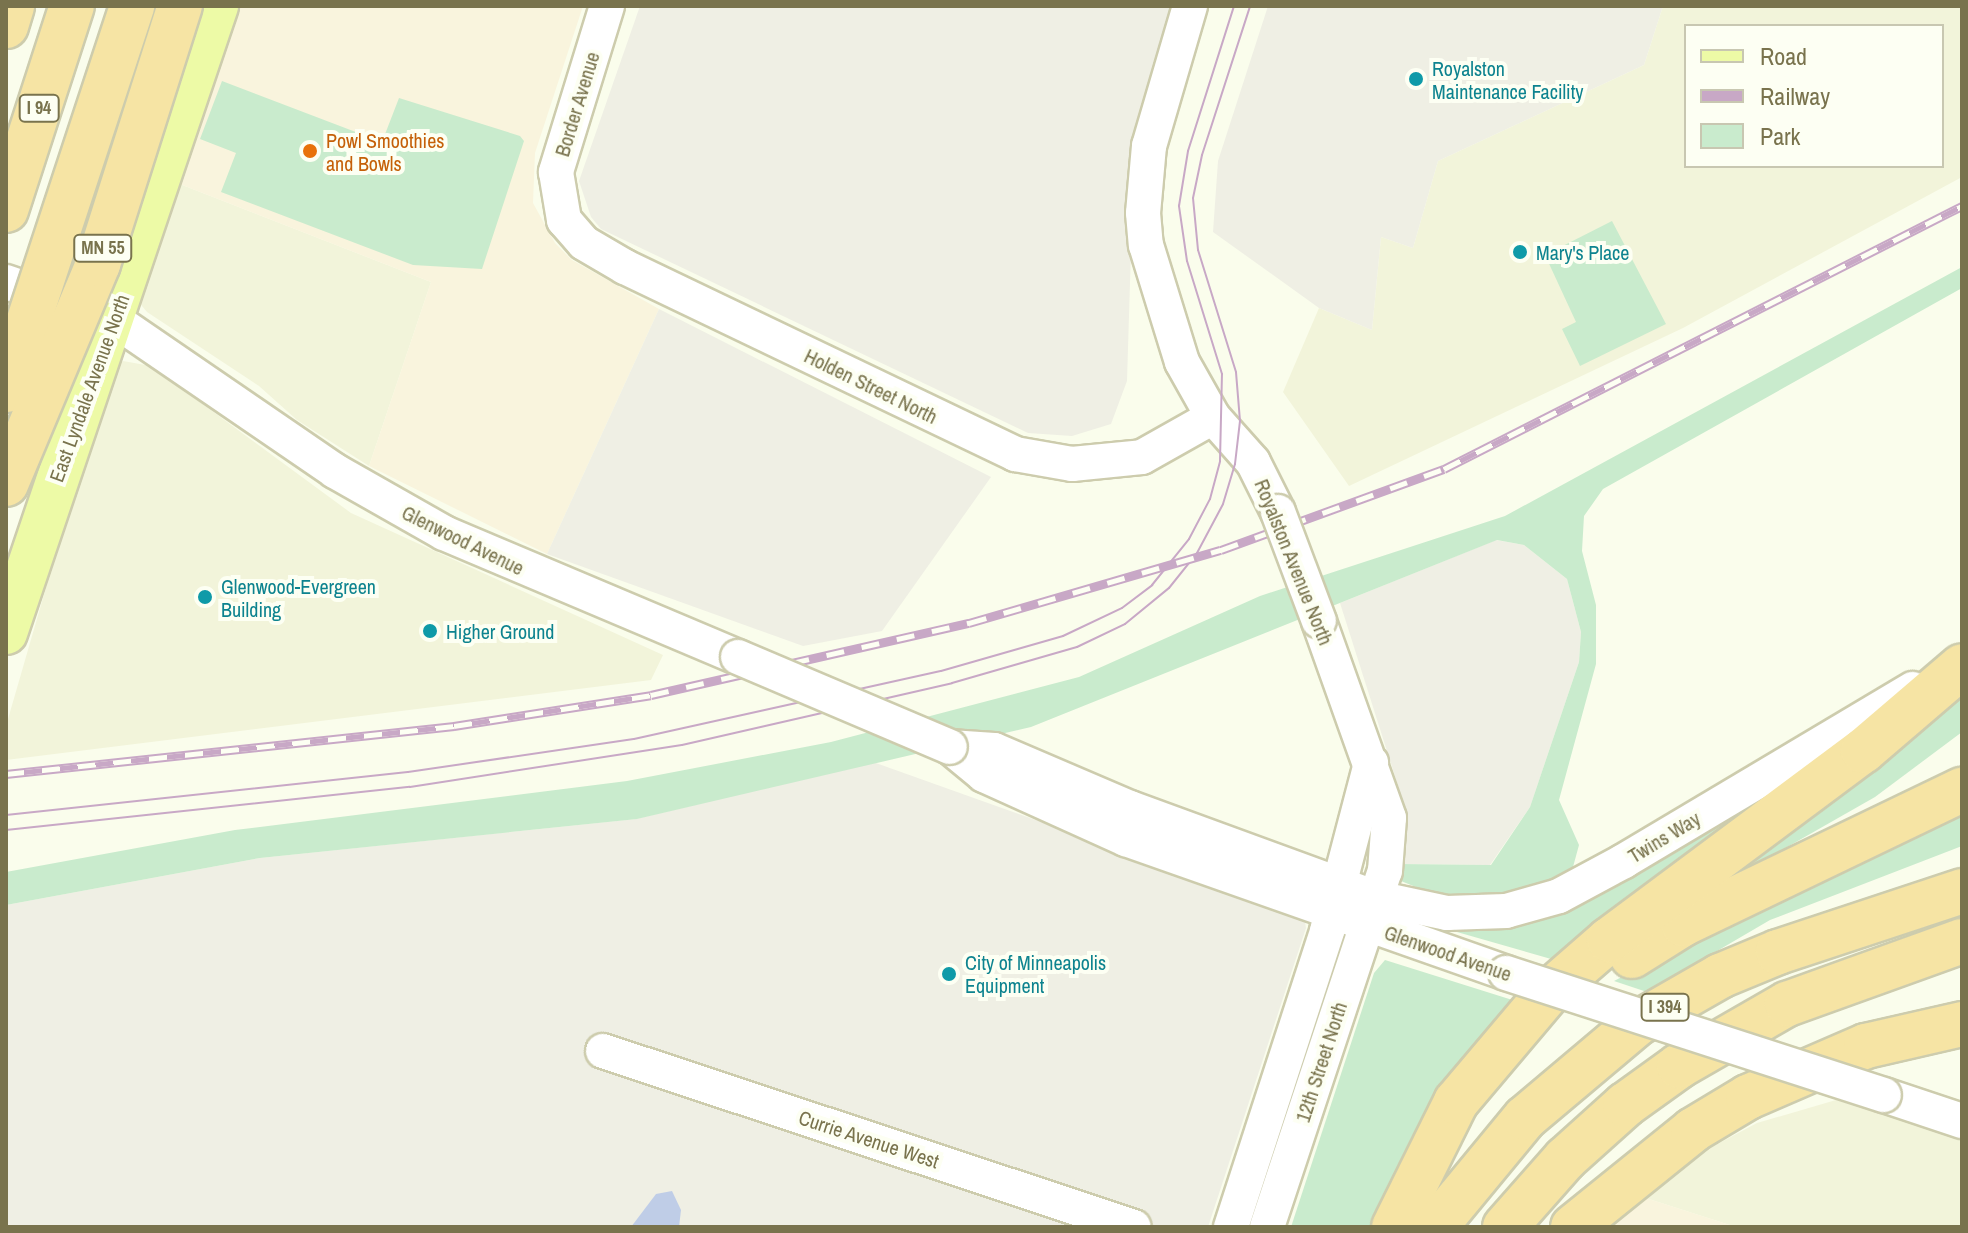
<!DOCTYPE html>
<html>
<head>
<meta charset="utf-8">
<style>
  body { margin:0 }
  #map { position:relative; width:1968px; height:1233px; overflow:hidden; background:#fafdec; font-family:"Archivo Narrow",sans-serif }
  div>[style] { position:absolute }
  .residential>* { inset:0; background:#f2f4da }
  .commercial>* { inset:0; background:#f9f4dd }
  .industrial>* { inset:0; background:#efefe4 }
  .green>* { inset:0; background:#c9ebcd }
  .water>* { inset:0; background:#bfcde7 }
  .roads { filter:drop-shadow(2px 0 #cdccad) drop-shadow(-2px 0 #cdccad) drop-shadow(0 2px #cdccad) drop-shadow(0 -2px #cdccad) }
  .minor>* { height:34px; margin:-17px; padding:0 17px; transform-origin:17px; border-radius:17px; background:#fff }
  .major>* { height:42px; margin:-21px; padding:0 21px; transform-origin:21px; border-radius:21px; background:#edfaa6 }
  .highway>* { height:44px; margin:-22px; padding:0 22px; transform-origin:22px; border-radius:22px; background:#f6e4a4 }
  .tram>* { height:2px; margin:-1px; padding:0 1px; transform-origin:1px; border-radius:1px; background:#c8a8c6 }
  .rail>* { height:9px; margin-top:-4.5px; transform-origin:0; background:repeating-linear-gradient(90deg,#fdfff3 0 18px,#c8a8c6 0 36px); box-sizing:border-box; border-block:2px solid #c8a8c6 }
  .bridges { filter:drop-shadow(2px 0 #cdccad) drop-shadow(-2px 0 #cdccad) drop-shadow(0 2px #cdccad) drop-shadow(0 -2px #cdccad) }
  .minor-bridge>* { height:34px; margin:-17px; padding:0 17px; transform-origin:17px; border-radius:17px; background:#fff }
  .highway-bridge>* { height:44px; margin:-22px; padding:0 22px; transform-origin:22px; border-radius:22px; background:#f6e4a4 }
  .dots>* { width:22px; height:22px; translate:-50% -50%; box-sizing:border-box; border:4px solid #fdfff3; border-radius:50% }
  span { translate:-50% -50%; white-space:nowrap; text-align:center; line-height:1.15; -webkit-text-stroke:8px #fdfff3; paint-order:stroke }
  .shield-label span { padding:2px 6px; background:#fdfff3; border:2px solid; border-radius:6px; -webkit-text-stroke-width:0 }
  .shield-label { font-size:18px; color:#79734d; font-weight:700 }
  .culture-label { font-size:20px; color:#0d838f }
  .left { translate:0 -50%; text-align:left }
  .street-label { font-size:20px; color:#79734d }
  .food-label { font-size:20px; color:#c56008 }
  .frame { position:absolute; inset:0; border:8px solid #79734d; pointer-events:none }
  .legend { position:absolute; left:1684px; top:24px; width:260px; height:144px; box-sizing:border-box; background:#fdfff3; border:2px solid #c8c7b1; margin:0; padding:10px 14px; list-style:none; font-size:24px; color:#79734d }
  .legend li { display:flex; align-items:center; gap:16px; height:40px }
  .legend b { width:40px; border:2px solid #c8c7b1 }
</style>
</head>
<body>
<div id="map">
  <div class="residential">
    <div style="clip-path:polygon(evenodd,1663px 6px,1962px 6px,1962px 177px,1683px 328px,1349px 486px,1283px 392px,1319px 308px,1372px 330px,1381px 237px,1413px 248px,1438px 161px,1644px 65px,1663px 6px,1686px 26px,1942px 26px,1942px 166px,1686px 166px,1686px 26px)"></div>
    <div style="clip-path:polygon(172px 181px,431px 282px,369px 466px,297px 420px,259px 386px,147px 312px,137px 300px)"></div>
    <div style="clip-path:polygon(123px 361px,151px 366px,351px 513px,663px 655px,651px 680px,6px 760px,6px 726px,108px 373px)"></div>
    <div style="clip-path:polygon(1836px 1100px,1962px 1137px,1962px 1227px,1736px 1227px,1627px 1192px,1757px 1123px)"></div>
  </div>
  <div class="commercial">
    <div style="clip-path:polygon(230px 6px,583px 6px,535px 153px,533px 203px,555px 243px,572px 260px,659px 309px,547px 554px,369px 466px,431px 282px,172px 181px)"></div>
    <div style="clip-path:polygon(1627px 1192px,1736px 1227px,1595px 1227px)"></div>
  </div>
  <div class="industrial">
    <div style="clip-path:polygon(640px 6px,1176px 6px,1134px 153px,1127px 381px,1111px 424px,1072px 436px,1028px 433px,601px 229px,591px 217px,579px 181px)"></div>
    <div style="clip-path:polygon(1268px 6px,1663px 6px,1644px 65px,1438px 161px,1413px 248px,1381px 237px,1372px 330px,1319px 308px,1213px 232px,1218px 161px)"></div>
    <div style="clip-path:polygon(659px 309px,991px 477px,882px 631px,803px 646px,547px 554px)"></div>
    <div style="clip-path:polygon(1496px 540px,1524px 545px,1567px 579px,1581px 632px,1579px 662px,1530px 807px,1490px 865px,1398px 864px,1400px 792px,1340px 603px)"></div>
    <div style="clip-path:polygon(873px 762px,1304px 916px,1306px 928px,1208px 1227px,6px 1227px,6px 905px,260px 858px,636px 819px)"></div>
  </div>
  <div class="green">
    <div style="clip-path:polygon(222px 81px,382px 142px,399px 98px,520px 136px,524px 141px,482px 269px,413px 265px,221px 192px,236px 153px,200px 139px)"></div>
    <div style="clip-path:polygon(1612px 221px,1666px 324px,1580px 366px,1562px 329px,1576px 322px,1545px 255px)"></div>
    <div style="clip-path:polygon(1962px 267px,1962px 288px,1603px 489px,1584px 516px,1582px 551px,1596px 605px,1596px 664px,1559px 800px,1579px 845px,1573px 867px,1543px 885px,1498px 897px,1448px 900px,1401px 881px,1398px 864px,1491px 865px,1530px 807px,1579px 662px,1581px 632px,1567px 579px,1524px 545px,1497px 540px,1031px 727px,637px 819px,260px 858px,6px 905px,6px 872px,235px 830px,627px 781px,831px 742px,1079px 677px,1260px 596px,1505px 516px)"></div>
    <div style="clip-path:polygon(1962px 697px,1962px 732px,1875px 797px,1712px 890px,1710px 883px)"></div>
    <div style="clip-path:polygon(1836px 745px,1565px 963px,1450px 930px,1508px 924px)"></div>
    <div style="clip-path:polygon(1962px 802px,1962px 846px,1770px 920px,1647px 992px,1614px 981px)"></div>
    <div style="clip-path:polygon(1385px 960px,1522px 1003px,1377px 1227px,1291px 1227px,1374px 973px)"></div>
  </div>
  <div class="water">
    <div style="clip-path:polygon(672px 1191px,681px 1210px,679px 1227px,631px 1227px,656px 1194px)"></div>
  </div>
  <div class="roads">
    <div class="minor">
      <div style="left:607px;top:6px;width:174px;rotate:107.1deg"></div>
      <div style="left:556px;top:172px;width:49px;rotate:80.5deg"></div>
      <div style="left:564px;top:220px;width:30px;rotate:49deg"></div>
      <div style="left:584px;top:243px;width:48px;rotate:30.3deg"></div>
      <div style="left:625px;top:267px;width:433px;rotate:25.6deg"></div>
      <div style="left:1015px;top:454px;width:58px;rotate:10deg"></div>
      <div style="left:1072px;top:464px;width:70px;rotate:-5.7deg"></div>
      <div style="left:1142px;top:457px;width:81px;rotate:-29.4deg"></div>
      <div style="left:1190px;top:6px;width:146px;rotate:106.3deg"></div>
      <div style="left:1149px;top:146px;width:67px;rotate:95.1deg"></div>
      <div style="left:1143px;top:213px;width:32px;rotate:85deg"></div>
      <div style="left:1146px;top:245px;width:122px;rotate:72.9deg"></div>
      <div style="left:1182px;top:362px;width:63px;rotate:60.6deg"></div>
      <div style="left:1213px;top:417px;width:60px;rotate:48.4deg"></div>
      <div style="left:1253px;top:462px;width:56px;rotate:63.4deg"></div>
      <div style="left:6px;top:282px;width:113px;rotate:19.1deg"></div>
      <div style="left:113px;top:319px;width:269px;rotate:34.4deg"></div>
      <div style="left:335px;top:471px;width:125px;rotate:29.6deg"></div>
      <div style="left:444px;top:533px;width:319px;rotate:22.9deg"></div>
      <div style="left:950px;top:747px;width:44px;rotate:3.9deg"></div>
      <div style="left:994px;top:750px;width:148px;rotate:23.1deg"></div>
      <div style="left:1130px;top:808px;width:262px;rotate:20.1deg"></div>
      <div style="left:1376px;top:898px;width:73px;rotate:11.9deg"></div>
      <div style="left:1447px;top:913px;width:59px;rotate:-1.9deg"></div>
      <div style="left:1506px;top:911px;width:55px;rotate:-15.8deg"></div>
      <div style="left:1559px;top:896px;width:74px;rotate:-28.3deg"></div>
      <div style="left:1624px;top:861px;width:336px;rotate:-30.8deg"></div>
      <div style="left:950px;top:747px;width:44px;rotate:39.5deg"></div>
      <div style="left:984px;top:775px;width:156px;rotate:24.3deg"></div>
      <div style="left:1126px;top:839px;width:403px;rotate:19.4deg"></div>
      <div style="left:603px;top:1051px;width:559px;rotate:18.34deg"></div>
      <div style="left:1884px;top:1095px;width:82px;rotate:18.4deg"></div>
      <div style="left:1231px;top:1227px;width:311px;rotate:-72deg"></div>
      <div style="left:1327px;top:931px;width:174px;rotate:-75.3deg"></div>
      <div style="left:1267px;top:1227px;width:375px;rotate:-71.7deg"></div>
      <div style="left:1385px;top:871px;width:53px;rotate:-85.7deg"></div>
      <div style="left:1389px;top:818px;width:209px;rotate:-109.6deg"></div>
    </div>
    <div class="major">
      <div style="left:6px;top:633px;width:662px;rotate:-71.4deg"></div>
    </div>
    <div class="highway">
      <div style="left:6px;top:26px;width:21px;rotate:-73deg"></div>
      <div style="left:6px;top:210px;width:214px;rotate:-72.1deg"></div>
      <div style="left:1632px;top:956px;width:60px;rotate:-32.1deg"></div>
      <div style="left:1683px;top:924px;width:310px;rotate:-25.7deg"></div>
      <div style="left:1394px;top:1227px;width:140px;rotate:-63.6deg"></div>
      <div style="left:1456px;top:1102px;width:143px;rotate:-49.8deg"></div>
      <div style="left:1548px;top:993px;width:81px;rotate:-41deg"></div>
      <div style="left:1609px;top:940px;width:317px;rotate:-36.7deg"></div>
      <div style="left:1863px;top:751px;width:130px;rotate:-40.6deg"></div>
      <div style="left:1435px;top:1227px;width:141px;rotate:-50.5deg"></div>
      <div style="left:1525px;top:1118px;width:148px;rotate:-40.1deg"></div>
      <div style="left:1638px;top:1023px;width:95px;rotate:-29.8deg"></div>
      <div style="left:1720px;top:976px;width:63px;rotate:-22.5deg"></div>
      <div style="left:1778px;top:952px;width:194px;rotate:-18.3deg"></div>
      <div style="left:1505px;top:1227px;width:91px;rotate:-48.6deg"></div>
      <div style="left:1565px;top:1159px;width:81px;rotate:-42deg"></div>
      <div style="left:1625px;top:1105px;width:67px;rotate:-35.8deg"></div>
      <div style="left:1679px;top:1066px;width:125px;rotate:-29.9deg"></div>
      <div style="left:1787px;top:1004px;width:186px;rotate:-19.8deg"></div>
      <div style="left:1573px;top:1227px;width:154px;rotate:-38.9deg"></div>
      <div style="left:1693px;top:1130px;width:64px;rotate:-31deg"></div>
      <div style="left:1748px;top:1097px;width:129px;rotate:-23.4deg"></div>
      <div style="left:1866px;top:1046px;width:98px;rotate:-12.9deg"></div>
    </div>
  </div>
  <div class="tram">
    <div style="left:6px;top:815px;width:404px;rotate:-6.1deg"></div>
    <div style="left:408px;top:772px;width:228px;rotate:-8.3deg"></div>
    <div style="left:634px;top:739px;width:314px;rotate:-12.5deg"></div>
    <div style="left:941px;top:671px;width:127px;rotate:-16deg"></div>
    <div style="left:1063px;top:636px;width:65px;rotate:-25.4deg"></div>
    <div style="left:1122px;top:608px;width:38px;rotate:-37deg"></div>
    <div style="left:1152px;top:585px;width:59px;rotate:-51.2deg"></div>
    <div style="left:1189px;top:539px;width:45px;rotate:-62.3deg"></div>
    <div style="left:1210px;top:499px;width:39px;rotate:-75deg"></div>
    <div style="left:1220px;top:461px;width:87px;rotate:-88.7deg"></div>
    <div style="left:1222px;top:374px;width:118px;rotate:-107.2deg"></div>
    <div style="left:1187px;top:261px;width:56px;rotate:-98.3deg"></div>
    <div style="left:1179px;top:206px;width:56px;rotate:-80.7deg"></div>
    <div style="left:1188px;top:151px;width:152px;rotate:-72.4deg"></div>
    <div style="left:6px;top:830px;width:406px;rotate:-6.1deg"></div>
    <div style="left:410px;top:787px;width:275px;rotate:-8.8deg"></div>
    <div style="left:682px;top:745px;width:277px;rotate:-12.9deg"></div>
    <div style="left:952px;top:683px;width:130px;rotate:-16.1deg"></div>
    <div style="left:1077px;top:647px;width:53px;rotate:-25.6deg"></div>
    <div style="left:1125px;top:624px;width:57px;rotate:-39.3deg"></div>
    <div style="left:1169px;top:588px;width:45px;rotate:-51.3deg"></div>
    <div style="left:1197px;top:553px;width:55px;rotate:-62deg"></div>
    <div style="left:1223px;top:504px;width:42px;rotate:-73.3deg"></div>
    <div style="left:1235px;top:464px;width:43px;rotate:-83.4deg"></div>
    <div style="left:1240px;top:421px;width:49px;rotate:-94.7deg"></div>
    <div style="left:1236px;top:372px;width:128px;rotate:-107.3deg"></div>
    <div style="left:1198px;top:250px;width:52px;rotate:-95.5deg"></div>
    <div style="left:1193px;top:198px;width:44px;rotate:-78.2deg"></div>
    <div style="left:1202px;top:155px;width:157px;rotate:-72.1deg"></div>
  </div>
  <div class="rail">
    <div style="left:6px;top:774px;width:451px;rotate:-6.1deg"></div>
    <div style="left:454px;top:726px;width:199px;rotate:-8.9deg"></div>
    <div style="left:651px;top:695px;width:326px;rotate:-12.8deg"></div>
    <div style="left:969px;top:623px;width:262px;rotate:-16.2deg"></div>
    <div style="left:1221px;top:550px;width:237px;rotate:-20deg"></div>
    <div style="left:1444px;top:469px;width:581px;rotate:-26.92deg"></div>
  </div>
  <div class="bridges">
    <div class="minor-bridge">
      <div style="left:1278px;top:512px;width:116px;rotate:69.4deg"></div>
      <div style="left:738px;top:657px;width:230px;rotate:23deg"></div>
      <div style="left:1506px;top:973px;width:397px;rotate:17.9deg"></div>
    </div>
    <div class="highway-bridge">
      <div style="left:6px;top:390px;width:404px;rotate:-71.8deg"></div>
      <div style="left:6px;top:484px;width:238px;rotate:-67.3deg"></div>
      <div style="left:98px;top:264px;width:271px;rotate:-72.4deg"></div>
    </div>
  </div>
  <div class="dots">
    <div style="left:1416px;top:79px;background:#0f9aa8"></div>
    <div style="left:310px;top:151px;background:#e8710a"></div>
    <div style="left:1520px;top:252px;background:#0f9aa8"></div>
    <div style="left:205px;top:597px;background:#0f9aa8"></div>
    <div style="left:430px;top:631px;background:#0f9aa8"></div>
    <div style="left:949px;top:974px;background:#0f9aa8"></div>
  </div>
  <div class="shield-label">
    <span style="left:39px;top:108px">I 94</span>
    <span style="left:103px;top:248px">MN 55</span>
    <span style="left:1665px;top:1007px">I 394</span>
  </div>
  <div class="culture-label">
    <span class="left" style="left:1432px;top:80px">Royalston<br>Maintenance Facility</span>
    <span class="left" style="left:1536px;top:252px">Mary's Place</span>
    <span class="left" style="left:221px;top:598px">Glenwood-Evergreen<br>Building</span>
    <span class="left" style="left:446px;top:631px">Higher Ground</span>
    <span class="left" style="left:965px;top:974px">City of Minneapolis<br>Equipment</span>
  </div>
  <div class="street-label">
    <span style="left:577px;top:104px;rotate:-73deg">Border Avenue</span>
    <span style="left:871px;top:386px;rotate:26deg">Holden Street North</span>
    <span style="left:89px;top:388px;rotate:-70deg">East Lyndale Avenue North</span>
    <span style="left:463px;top:540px;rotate:26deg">Glenwood Avenue</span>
    <span style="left:1294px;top:562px;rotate:68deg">Royalston Avenue North</span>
    <span style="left:1664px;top:837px;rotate:-31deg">Twins Way</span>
    <span style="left:1448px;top:953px;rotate:19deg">Glenwood Avenue</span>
    <span style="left:1321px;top:1062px;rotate:-72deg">12th Street North</span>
    <span style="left:869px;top:1139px;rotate:18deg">Currie Avenue West</span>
  </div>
  <div class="food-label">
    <span class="left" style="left:326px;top:152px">Powl Smoothies<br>and Bowls</span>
  </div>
  <div class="frame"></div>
  <ul class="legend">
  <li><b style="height:10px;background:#edfaa6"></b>Road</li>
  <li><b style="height:10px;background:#c8a8c6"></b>Railway</li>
  <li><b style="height:22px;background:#c9ebcd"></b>Park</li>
  </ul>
</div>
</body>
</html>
